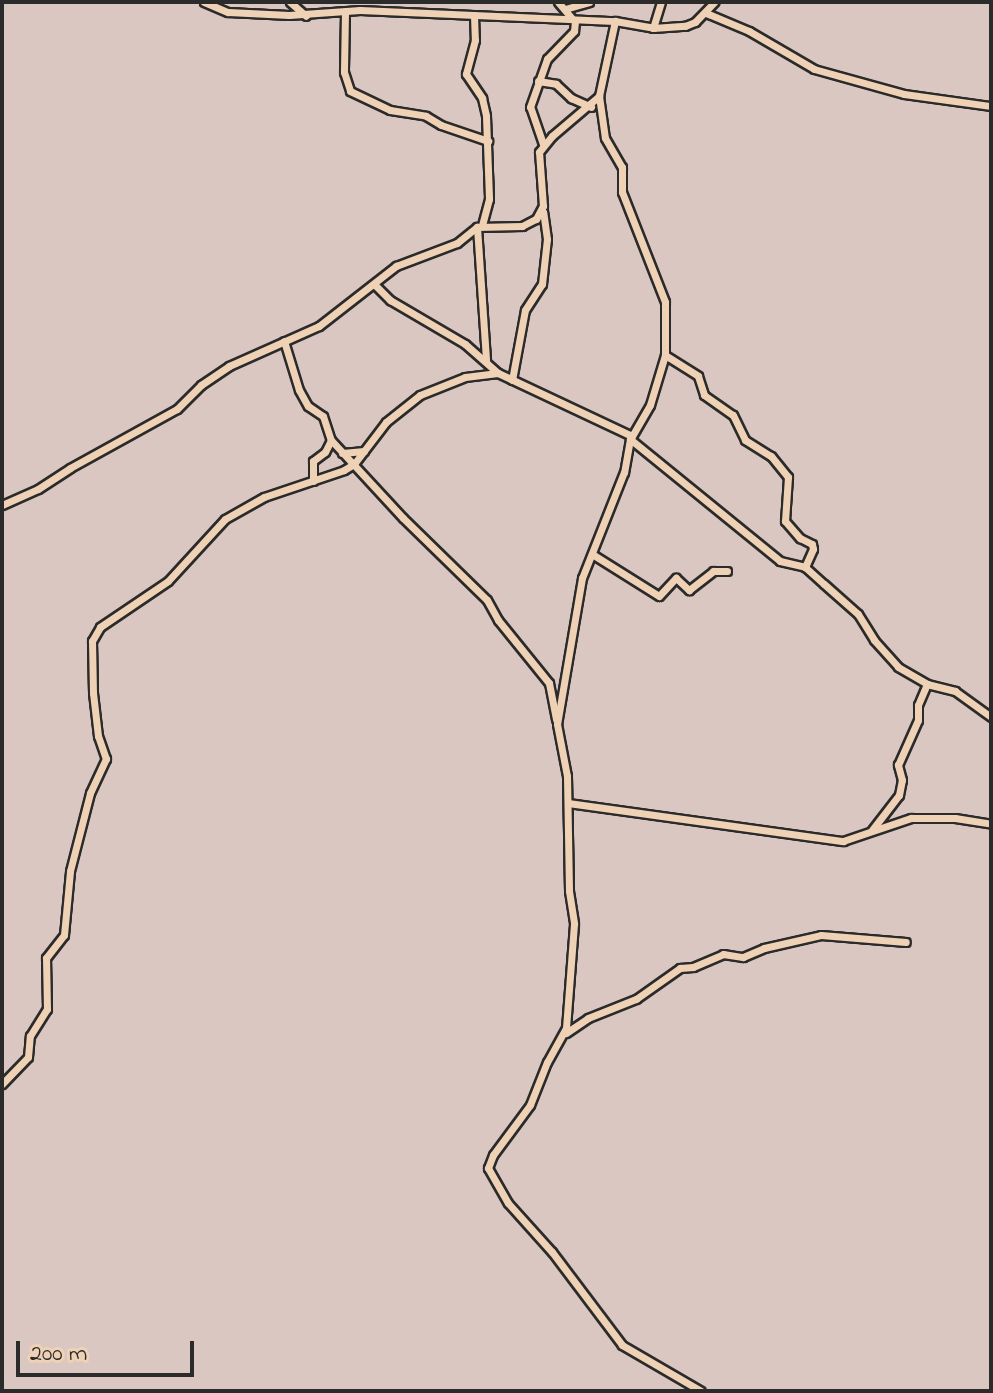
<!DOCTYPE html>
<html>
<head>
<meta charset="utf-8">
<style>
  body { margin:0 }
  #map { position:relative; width:993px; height:1393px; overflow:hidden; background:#dbc7c2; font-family:"Indie Flower",sans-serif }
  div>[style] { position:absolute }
  .roads { filter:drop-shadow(2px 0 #2b2b2b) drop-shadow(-2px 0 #2b2b2b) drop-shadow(0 2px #2b2b2b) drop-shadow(0 -2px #2b2b2b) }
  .minor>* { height:7px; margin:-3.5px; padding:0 3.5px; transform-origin:3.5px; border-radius:3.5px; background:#efd2b6 }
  span { translate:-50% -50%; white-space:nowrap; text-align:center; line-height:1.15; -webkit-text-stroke:8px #efd2b6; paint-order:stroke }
  .frame { position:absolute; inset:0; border:4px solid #2b2b2b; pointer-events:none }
  .scale { position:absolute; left:16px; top:1341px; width:178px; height:36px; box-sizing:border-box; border:4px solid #2b2b2b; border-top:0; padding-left:10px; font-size:24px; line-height:28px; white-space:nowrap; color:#2b2b2b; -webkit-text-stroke:6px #efd2b6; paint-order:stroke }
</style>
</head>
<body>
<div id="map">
  <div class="roads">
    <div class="minor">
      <div style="left:204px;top:2px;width:26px;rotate:23deg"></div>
      <div style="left:228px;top:12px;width:61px;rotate:2.8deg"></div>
      <div style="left:289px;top:15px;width:71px;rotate:-4deg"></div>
      <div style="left:360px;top:10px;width:255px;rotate:2.5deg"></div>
      <div style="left:615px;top:21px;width:39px;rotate:10deg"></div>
      <div style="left:653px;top:28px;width:32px;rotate:-4deg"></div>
      <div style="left:685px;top:26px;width:11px;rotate:-22deg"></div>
      <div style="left:695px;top:22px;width:28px;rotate:-46deg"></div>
      <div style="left:290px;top:2px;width:21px;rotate:41deg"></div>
      <div style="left:558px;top:2px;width:23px;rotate:50deg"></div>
      <div style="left:565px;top:9px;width:25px;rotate:-16deg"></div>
      <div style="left:345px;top:12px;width:60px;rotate:91deg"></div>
      <div style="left:344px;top:72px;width:20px;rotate:72deg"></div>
      <div style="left:350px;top:91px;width:44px;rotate:25.4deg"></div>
      <div style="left:390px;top:110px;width:36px;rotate:9deg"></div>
      <div style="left:426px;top:116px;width:17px;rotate:31deg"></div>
      <div style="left:441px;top:125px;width:50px;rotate:18.8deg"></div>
      <div style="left:706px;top:13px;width:47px;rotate:22.7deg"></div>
      <div style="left:749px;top:31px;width:75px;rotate:30.3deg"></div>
      <div style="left:814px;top:69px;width:93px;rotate:15.5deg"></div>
      <div style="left:904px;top:94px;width:88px;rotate:7.9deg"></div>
      <div style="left:474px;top:15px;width:25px;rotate:88deg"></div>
      <div style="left:475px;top:40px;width:35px;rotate:105deg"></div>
      <div style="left:466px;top:74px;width:29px;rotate:56deg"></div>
      <div style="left:482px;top:98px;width:18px;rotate:77deg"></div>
      <div style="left:486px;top:116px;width:83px;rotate:87.9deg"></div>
      <div style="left:489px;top:199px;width:28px;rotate:105deg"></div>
      <div style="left:653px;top:28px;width:27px;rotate:-73deg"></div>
      <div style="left:538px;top:81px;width:18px;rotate:9deg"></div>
      <div style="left:556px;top:84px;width:21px;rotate:43deg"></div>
      <div style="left:571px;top:98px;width:22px;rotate:24deg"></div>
      <div style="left:599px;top:96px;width:42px;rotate:81.9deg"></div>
      <div style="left:605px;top:138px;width:34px;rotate:60deg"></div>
      <div style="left:622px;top:167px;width:25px;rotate:90deg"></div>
      <div style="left:622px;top:192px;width:118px;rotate:68.6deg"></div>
      <div style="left:665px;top:302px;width:53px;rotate:90deg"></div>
      <div style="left:665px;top:355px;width:52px;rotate:106.7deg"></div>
      <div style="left:650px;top:405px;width:39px;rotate:120deg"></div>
      <div style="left:630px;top:439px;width:34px;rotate:100deg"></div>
      <div style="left:624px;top:472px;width:114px;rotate:111.6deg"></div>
      <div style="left:582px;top:578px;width:148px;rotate:99.7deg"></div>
      <div style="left:557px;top:724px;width:53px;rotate:79.1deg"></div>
      <div style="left:567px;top:776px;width:115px;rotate:89deg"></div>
      <div style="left:569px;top:891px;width:33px;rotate:81deg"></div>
      <div style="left:574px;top:924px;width:104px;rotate:94.4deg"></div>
      <div style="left:566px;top:1028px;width:39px;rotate:119deg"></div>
      <div style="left:547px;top:1062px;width:46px;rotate:111.6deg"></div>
      <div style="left:530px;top:1105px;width:62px;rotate:126.5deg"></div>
      <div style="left:493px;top:1155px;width:14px;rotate:111deg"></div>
      <div style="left:488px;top:1168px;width:40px;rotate:60.3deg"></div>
      <div style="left:508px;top:1203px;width:66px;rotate:48.1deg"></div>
      <div style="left:552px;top:1252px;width:116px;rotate:53deg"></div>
      <div style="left:622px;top:1345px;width:91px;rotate:30.2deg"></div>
      <div style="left:543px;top:144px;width:39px;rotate:-109deg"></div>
      <div style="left:530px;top:107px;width:51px;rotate:-70.5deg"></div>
      <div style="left:547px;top:59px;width:39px;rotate:-46deg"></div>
      <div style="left:574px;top:31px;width:10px;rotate:-84deg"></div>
      <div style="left:477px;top:227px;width:133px;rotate:86.1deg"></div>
      <div style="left:374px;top:284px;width:23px;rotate:45deg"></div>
      <div style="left:390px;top:300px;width:87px;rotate:30.4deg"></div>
      <div style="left:465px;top:344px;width:44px;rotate:41.3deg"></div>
      <div style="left:284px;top:341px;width:51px;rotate:73deg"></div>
      <div style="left:299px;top:390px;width:18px;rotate:61deg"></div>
      <div style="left:308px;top:406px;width:18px;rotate:34deg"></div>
      <div style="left:323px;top:416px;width:25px;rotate:72deg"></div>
      <div style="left:331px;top:440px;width:106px;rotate:47.3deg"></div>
      <div style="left:403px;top:518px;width:117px;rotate:44.3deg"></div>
      <div style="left:487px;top:600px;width:23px;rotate:61deg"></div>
      <div style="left:498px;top:620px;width:81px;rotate:51deg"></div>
      <div style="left:549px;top:683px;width:37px;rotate:79deg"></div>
      <div style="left:665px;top:355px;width:39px;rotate:32deg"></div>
      <div style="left:698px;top:376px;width:20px;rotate:72deg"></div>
      <div style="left:704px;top:395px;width:35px;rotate:35deg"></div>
      <div style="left:733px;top:415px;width:28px;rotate:64deg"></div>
      <div style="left:745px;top:440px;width:31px;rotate:32deg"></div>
      <div style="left:771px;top:456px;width:27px;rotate:51deg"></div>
      <div style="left:788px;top:477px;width:44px;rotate:93.9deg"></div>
      <div style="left:785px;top:521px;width:23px;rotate:49deg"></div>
      <div style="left:800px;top:538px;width:13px;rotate:27deg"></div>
      <div style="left:812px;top:544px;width:5px;rotate:79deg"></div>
      <div style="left:813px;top:549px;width:20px;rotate:114deg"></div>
      <div style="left:512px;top:380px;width:71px;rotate:-79.5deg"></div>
      <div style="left:525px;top:310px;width:31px;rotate:-57deg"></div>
      <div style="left:542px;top:284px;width:45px;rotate:-83.7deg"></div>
      <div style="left:547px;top:239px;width:27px;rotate:-98deg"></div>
      <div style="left:630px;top:439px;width:193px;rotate:39.1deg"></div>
      <div style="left:780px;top:561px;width:26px;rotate:13deg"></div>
      <div style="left:805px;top:567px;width:25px;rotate:42deg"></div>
      <div style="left:824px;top:584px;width:45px;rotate:41.4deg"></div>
      <div style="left:858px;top:614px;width:31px;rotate:58deg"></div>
      <div style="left:874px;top:640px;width:36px;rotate:48deg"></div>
      <div style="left:898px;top:667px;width:34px;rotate:30deg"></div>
      <div style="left:927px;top:684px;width:29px;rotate:14deg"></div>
      <div style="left:955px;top:691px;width:44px;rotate:35.8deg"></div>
      <div style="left:342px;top:453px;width:22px;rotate:-5deg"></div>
      <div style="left:313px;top:481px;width:20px;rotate:-90deg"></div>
      <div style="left:313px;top:461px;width:15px;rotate:-37deg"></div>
      <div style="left:325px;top:452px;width:13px;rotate:-63deg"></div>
      <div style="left:2px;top:505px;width:39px;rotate:-24deg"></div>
      <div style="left:38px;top:489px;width:38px;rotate:-33deg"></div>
      <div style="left:70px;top:468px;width:122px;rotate:-28.9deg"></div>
      <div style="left:177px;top:409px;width:34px;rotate:-45deg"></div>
      <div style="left:201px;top:385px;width:34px;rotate:-34deg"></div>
      <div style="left:229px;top:366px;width:98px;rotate:-24deg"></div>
      <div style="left:319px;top:326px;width:98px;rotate:-37.9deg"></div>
      <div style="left:396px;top:266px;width:65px;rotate:-20.7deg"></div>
      <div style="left:457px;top:243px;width:26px;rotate:-39deg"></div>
      <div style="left:477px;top:227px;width:45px;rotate:-1.3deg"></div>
      <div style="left:522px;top:226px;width:16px;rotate:-27deg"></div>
      <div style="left:536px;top:219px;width:15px;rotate:-62deg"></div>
      <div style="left:543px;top:206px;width:54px;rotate:-94.2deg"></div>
      <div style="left:539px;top:152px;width:21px;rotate:-51deg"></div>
      <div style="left:552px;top:136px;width:62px;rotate:-40.4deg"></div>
      <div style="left:599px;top:96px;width:77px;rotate:-78deg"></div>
      <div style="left:592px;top:554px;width:79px;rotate:32.1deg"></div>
      <div style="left:659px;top:596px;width:25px;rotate:-47deg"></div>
      <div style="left:676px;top:578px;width:18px;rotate:43deg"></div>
      <div style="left:689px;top:590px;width:31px;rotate:-38deg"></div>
      <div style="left:713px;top:571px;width:14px"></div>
      <div style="left:568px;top:803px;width:278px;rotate:7.9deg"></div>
      <div style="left:843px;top:841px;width:72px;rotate:-18.7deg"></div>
      <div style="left:911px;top:818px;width:44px"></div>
      <div style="left:955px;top:818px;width:36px;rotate:9deg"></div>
      <div style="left:872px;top:830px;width:44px;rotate:-52.4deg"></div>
      <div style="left:899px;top:795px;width:15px;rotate:-79deg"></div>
      <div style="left:902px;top:780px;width:16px;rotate:-105deg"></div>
      <div style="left:898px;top:765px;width:49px;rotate:-66deg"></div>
      <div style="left:918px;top:720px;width:15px;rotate:-90deg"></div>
      <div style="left:918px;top:705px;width:23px;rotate:-67deg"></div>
      <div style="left:566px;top:1033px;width:27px;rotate:-34deg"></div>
      <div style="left:588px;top:1018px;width:52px;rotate:-21.6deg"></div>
      <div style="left:636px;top:999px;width:54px;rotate:-35.2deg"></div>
      <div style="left:680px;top:968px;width:13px;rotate:-4deg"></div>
      <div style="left:693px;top:967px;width:33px;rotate:-23deg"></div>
      <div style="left:723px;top:954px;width:20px;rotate:9deg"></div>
      <div style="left:743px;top:957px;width:23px;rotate:-23deg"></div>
      <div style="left:764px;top:948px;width:58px;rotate:-12.8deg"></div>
      <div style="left:821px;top:935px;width:85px;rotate:4.7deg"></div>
      <div style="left:2px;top:1084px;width:37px;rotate:-46deg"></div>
      <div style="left:28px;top:1057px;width:21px;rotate:-85deg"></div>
      <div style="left:30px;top:1036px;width:32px;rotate:-58deg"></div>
      <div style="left:47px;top:1009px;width:51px;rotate:-91.1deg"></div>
      <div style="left:46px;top:958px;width:29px;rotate:-52deg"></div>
      <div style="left:64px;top:935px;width:64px;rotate:-84.6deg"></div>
      <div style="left:70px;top:871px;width:81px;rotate:-75.6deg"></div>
      <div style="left:90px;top:793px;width:38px;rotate:-65deg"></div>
      <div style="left:106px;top:759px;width:24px;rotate:-109deg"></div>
      <div style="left:98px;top:736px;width:43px;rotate:-96.6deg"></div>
      <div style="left:93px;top:693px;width:52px;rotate:-91.1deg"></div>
      <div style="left:92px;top:641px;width:16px;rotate:-60deg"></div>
      <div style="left:100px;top:627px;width:82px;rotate:-34.1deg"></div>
      <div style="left:168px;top:581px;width:84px;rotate:-47.4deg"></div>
      <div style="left:225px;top:519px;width:45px;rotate:-29.4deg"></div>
      <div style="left:264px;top:497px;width:84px;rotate:-18.6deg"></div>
      <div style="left:344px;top:470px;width:12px;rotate:-31deg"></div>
      <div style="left:354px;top:464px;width:53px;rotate:-52.7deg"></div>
      <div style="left:386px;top:422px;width:43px;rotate:-38.5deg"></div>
      <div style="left:420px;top:395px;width:48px;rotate:-21.8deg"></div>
      <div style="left:465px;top:377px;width:33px;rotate:-7deg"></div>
      <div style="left:498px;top:373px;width:148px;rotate:25.2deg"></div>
    </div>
  </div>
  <div class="frame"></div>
  <div class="scale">200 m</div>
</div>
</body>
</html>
